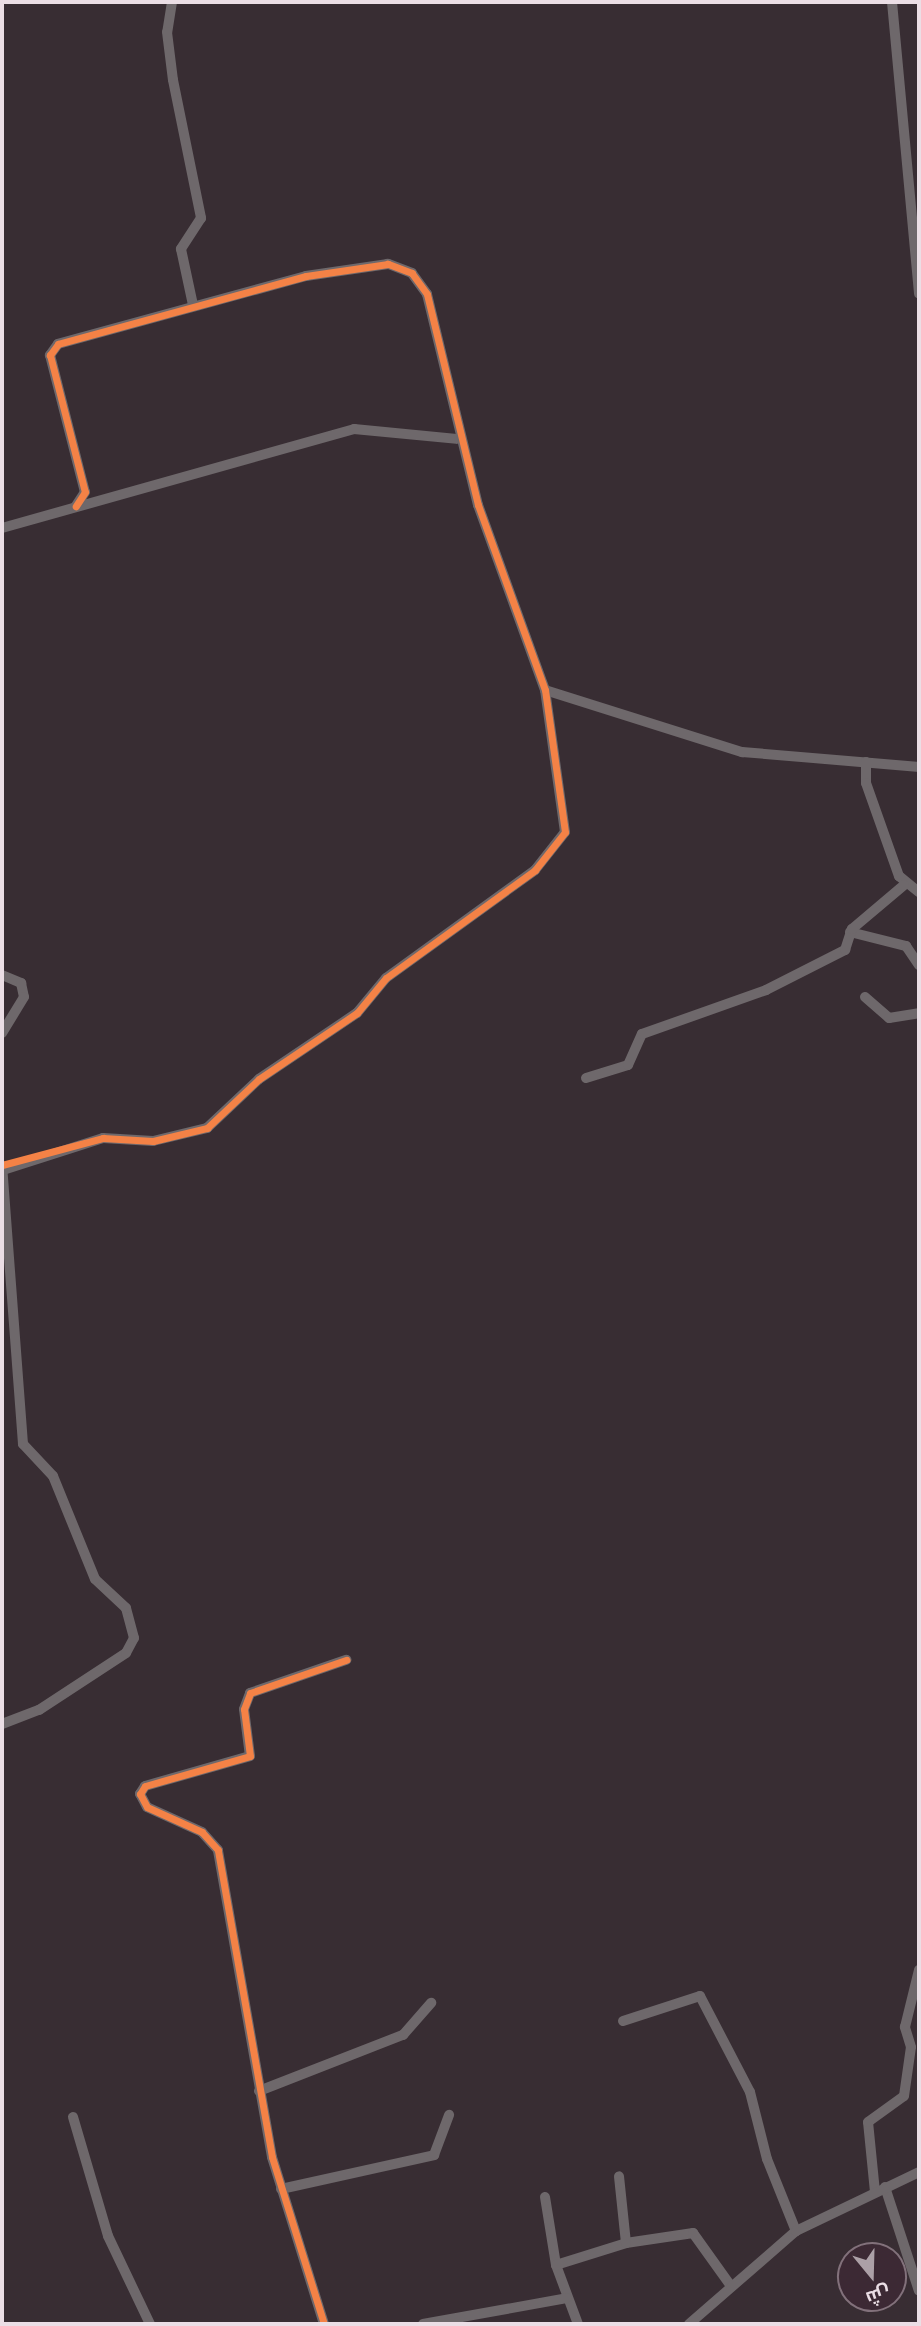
<!DOCTYPE html>
<html>
<head>
<meta charset="utf-8">
<style>
  body { margin:0 }
  #map { position:relative; width:921px; height:2326px; overflow:hidden; background:#382d33; font-family:Figtree,Cairo,sans-serif }
  div>[style] { position:absolute }
  .minor>* { height:10px; margin:-5px; padding:0 5px; transform-origin:5px; border-radius:5px; background:#6e686b }
  .cycleway>* { height:7px; margin:-3.5px; padding:0 3.5px; transform-origin:3.5px; border-radius:3.5px; background:#f48246 }
  span { translate:-50% -50%; white-space:nowrap; text-align:center; line-height:1.15; -webkit-text-stroke:5px #3c2934; paint-order:stroke }
  .frame { position:absolute; inset:0; border:4px solid #ebdee5; pointer-events:none }
  .north { position:absolute; left:837px; top:2242px; width:70px; height:70px; box-sizing:border-box; background:#3c2934; border:2px solid #82717b; border-radius:50%; rotate:161deg; font-size:19px; font-weight:700; line-height:28px; text-align:center; color:#ebdee5 }
  .north::after { content:''; display:block; margin:auto; width:24px; height:32px; background:#aca0a7; clip-path:polygon(50% 0,100% 100%,50% 72%,0 100%) }
</style>
</head>
<body>
<div id="map">
  <div class="minor">
    <div style="left:172px;top:2px;width:30px;rotate:99deg"></div>
    <div style="left:167px;top:32px;width:48px;rotate:82.9deg"></div>
    <div style="left:173px;top:80px;width:141px;rotate:78.5deg"></div>
    <div style="left:201px;top:218px;width:37px;rotate:123deg"></div>
    <div style="left:181px;top:249px;width:57px;rotate:77.9deg"></div>
    <div style="left:892px;top:2px;width:293px;rotate:84.7deg"></div>
    <div style="left:2px;top:528px;width:366px;rotate:-15.7deg"></div>
    <div style="left:354px;top:429px;width:103px;rotate:5.5deg"></div>
    <div style="left:545px;top:690px;width:207px;rotate:17.5deg"></div>
    <div style="left:742px;top:752px;width:178px;rotate:4.8deg"></div>
    <div style="left:866px;top:762px;width:21px;rotate:90deg"></div>
    <div style="left:866px;top:783px;width:99px;rotate:70.5deg"></div>
    <div style="left:899px;top:876px;width:26px;rotate:39deg"></div>
    <div style="left:850px;top:932px;width:58px;rotate:14deg"></div>
    <div style="left:906px;top:946px;width:23px;rotate:56deg"></div>
    <div style="left:2px;top:975px;width:21px;rotate:23deg"></div>
    <div style="left:21px;top:983px;width:14px;rotate:78deg"></div>
    <div style="left:24px;top:997px;width:42px;rotate:121.4deg"></div>
    <div style="left:865px;top:997px;width:32px;rotate:41deg"></div>
    <div style="left:889px;top:1018px;width:30px;rotate:-9deg"></div>
    <div style="left:586px;top:1078px;width:44px;rotate:-17.2deg"></div>
    <div style="left:628px;top:1065px;width:34px;rotate:-66deg"></div>
    <div style="left:642px;top:1034px;width:132px;rotate:-19.5deg"></div>
    <div style="left:766px;top:990px;width:89px;rotate:-26.9deg"></div>
    <div style="left:845px;top:950px;width:22px;rotate:-72deg"></div>
    <div style="left:852px;top:929px;width:68px;rotate:-40.2deg"></div>
    <div style="left:3px;top:1170px;width:105px;rotate:-17.7deg"></div>
    <div style="left:103px;top:1138px;width:50px;rotate:3.4deg"></div>
    <div style="left:153px;top:1141px;width:56px;rotate:-13.5deg"></div>
    <div style="left:207px;top:1128px;width:71px;rotate:-43.3deg"></div>
    <div style="left:259px;top:1079px;width:118px;rotate:-34deg"></div>
    <div style="left:357px;top:1013px;width:45px;rotate:-50.4deg"></div>
    <div style="left:386px;top:978px;width:184px;rotate:-35.9deg"></div>
    <div style="left:535px;top:870px;width:48px;rotate:-51.7deg"></div>
    <div style="left:565px;top:832px;width:143px;rotate:-98deg"></div>
    <div style="left:545px;top:690px;width:197px;rotate:-109.9deg"></div>
    <div style="left:478px;top:505px;width:217px;rotate:-103.6deg"></div>
    <div style="left:427px;top:294px;width:26px;rotate:-126deg"></div>
    <div style="left:412px;top:273px;width:26px;rotate:-159deg"></div>
    <div style="left:388px;top:264px;width:83px;rotate:171.7deg"></div>
    <div style="left:306px;top:276px;width:257px;rotate:164.7deg"></div>
    <div style="left:58px;top:344px;width:14px;rotate:126deg"></div>
    <div style="left:50px;top:355px;width:141px;rotate:75.7deg"></div>
    <div style="left:85px;top:492px;width:17px;rotate:123deg"></div>
    <div style="left:2px;top:1724px;width:40px;rotate:-21deg"></div>
    <div style="left:39px;top:1710px;width:104px;rotate:-33.2deg"></div>
    <div style="left:126px;top:1653px;width:17px;rotate:-62deg"></div>
    <div style="left:134px;top:1638px;width:31px;rotate:-105deg"></div>
    <div style="left:126px;top:1608px;width:42px;rotate:-136.9deg"></div>
    <div style="left:95px;top:1579px;width:111px;rotate:-112.2deg"></div>
    <div style="left:53px;top:1476px;width:44px;rotate:-133.2deg"></div>
    <div style="left:23px;top:1444px;width:279px;rotate:-94.3deg"></div>
    <div style="left:623px;top:2021px;width:81px;rotate:-18deg"></div>
    <div style="left:700px;top:1996px;width:108px;rotate:62.5deg"></div>
    <div style="left:750px;top:2092px;width:69px;rotate:75.8deg"></div>
    <div style="left:767px;top:2159px;width:78px;rotate:68.1deg"></div>
    <div style="left:259px;top:2091px;width:155px;rotate:-21.3deg"></div>
    <div style="left:403px;top:2035px;width:43px;rotate:-48.8deg"></div>
    <div style="left:73px;top:2117px;width:124px;rotate:73.6deg"></div>
    <div style="left:108px;top:2236px;width:98px;rotate:64.5deg"></div>
    <div style="left:885px;top:2187px;width:109px;rotate:71.9deg"></div>
    <div style="left:281px;top:2189px;width:157px;rotate:-12.5deg"></div>
    <div style="left:434px;top:2155px;width:43px;rotate:-69.4deg"></div>
    <div style="left:875px;top:2192px;width:70px;rotate:-95.7deg"></div>
    <div style="left:868px;top:2122px;width:44px;rotate:-35.8deg"></div>
    <div style="left:904px;top:2096px;width:49px;rotate:-81.9deg"></div>
    <div style="left:911px;top:2047px;width:21px;rotate:-107deg"></div>
    <div style="left:905px;top:2027px;width:59px;rotate:-76.2deg"></div>
    <div style="left:545px;top:2197px;width:69px;rotate:80.8deg"></div>
    <div style="left:556px;top:2265px;width:63px;rotate:69.6deg"></div>
    <div style="left:626px;top:2243px;width:68px;rotate:-8.5deg"></div>
    <div style="left:693px;top:2233px;width:65px;rotate:54.4deg"></div>
    <div style="left:556px;top:2265px;width:73px;rotate:-17.4deg"></div>
    <div style="left:626px;top:2243px;width:67px;rotate:-96deg"></div>
    <div style="left:324px;top:2324px;width:175px;rotate:-107.3deg"></div>
    <div style="left:272px;top:2157px;width:312px;rotate:-100deg"></div>
    <div style="left:218px;top:1850px;width:24px;rotate:-132deg"></div>
    <div style="left:202px;top:1832px;width:60px;rotate:-155.6deg"></div>
    <div style="left:147px;top:1807px;width:15px;rotate:-118deg"></div>
    <div style="left:140px;top:1794px;width:9px;rotate:-58deg"></div>
    <div style="left:145px;top:1786px;width:109px;rotate:-15.9deg"></div>
    <div style="left:250px;top:1756px;width:47px;rotate:-97.3deg"></div>
    <div style="left:244px;top:1709px;width:17px;rotate:-69deg"></div>
    <div style="left:250px;top:1693px;width:102px;rotate:-19deg"></div>
    <div style="left:423px;top:2324px;width:146px;rotate:-10.2deg"></div>
    <div style="left:689px;top:2324px;width:142px;rotate:-41deg"></div>
    <div style="left:796px;top:2231px;width:136px;rotate:-25.6deg"></div>
  </div>
  <div class="cycleway">
    <div style="left:2px;top:1165px;width:105px;rotate:-15deg"></div>
    <div style="left:103px;top:1138px;width:50px;rotate:3.4deg"></div>
    <div style="left:153px;top:1141px;width:56px;rotate:-13.5deg"></div>
    <div style="left:207px;top:1128px;width:71px;rotate:-43.3deg"></div>
    <div style="left:259px;top:1079px;width:118px;rotate:-34deg"></div>
    <div style="left:357px;top:1013px;width:45px;rotate:-50.4deg"></div>
    <div style="left:386px;top:978px;width:184px;rotate:-35.9deg"></div>
    <div style="left:535px;top:870px;width:48px;rotate:-51.7deg"></div>
    <div style="left:565px;top:832px;width:143px;rotate:-98deg"></div>
    <div style="left:545px;top:690px;width:197px;rotate:-109.9deg"></div>
    <div style="left:478px;top:505px;width:217px;rotate:-103.6deg"></div>
    <div style="left:427px;top:294px;width:26px;rotate:-126deg"></div>
    <div style="left:412px;top:273px;width:26px;rotate:-159deg"></div>
    <div style="left:388px;top:264px;width:83px;rotate:171.7deg"></div>
    <div style="left:306px;top:276px;width:257px;rotate:164.7deg"></div>
    <div style="left:58px;top:344px;width:14px;rotate:126deg"></div>
    <div style="left:50px;top:355px;width:141px;rotate:75.7deg"></div>
    <div style="left:85px;top:492px;width:17px;rotate:123deg"></div>
    <div style="left:324px;top:2324px;width:175px;rotate:-107.3deg"></div>
    <div style="left:272px;top:2157px;width:312px;rotate:-100deg"></div>
    <div style="left:218px;top:1850px;width:24px;rotate:-132deg"></div>
    <div style="left:202px;top:1832px;width:60px;rotate:-155.6deg"></div>
    <div style="left:147px;top:1807px;width:15px;rotate:-118deg"></div>
    <div style="left:140px;top:1794px;width:9px;rotate:-58deg"></div>
    <div style="left:145px;top:1786px;width:109px;rotate:-15.9deg"></div>
    <div style="left:250px;top:1756px;width:47px;rotate:-97.3deg"></div>
    <div style="left:244px;top:1709px;width:17px;rotate:-69deg"></div>
    <div style="left:250px;top:1693px;width:102px;rotate:-19deg"></div>
  </div>
  <div class="frame"></div>
  <div class="north">ش</div>
</div>
</body>
</html>
